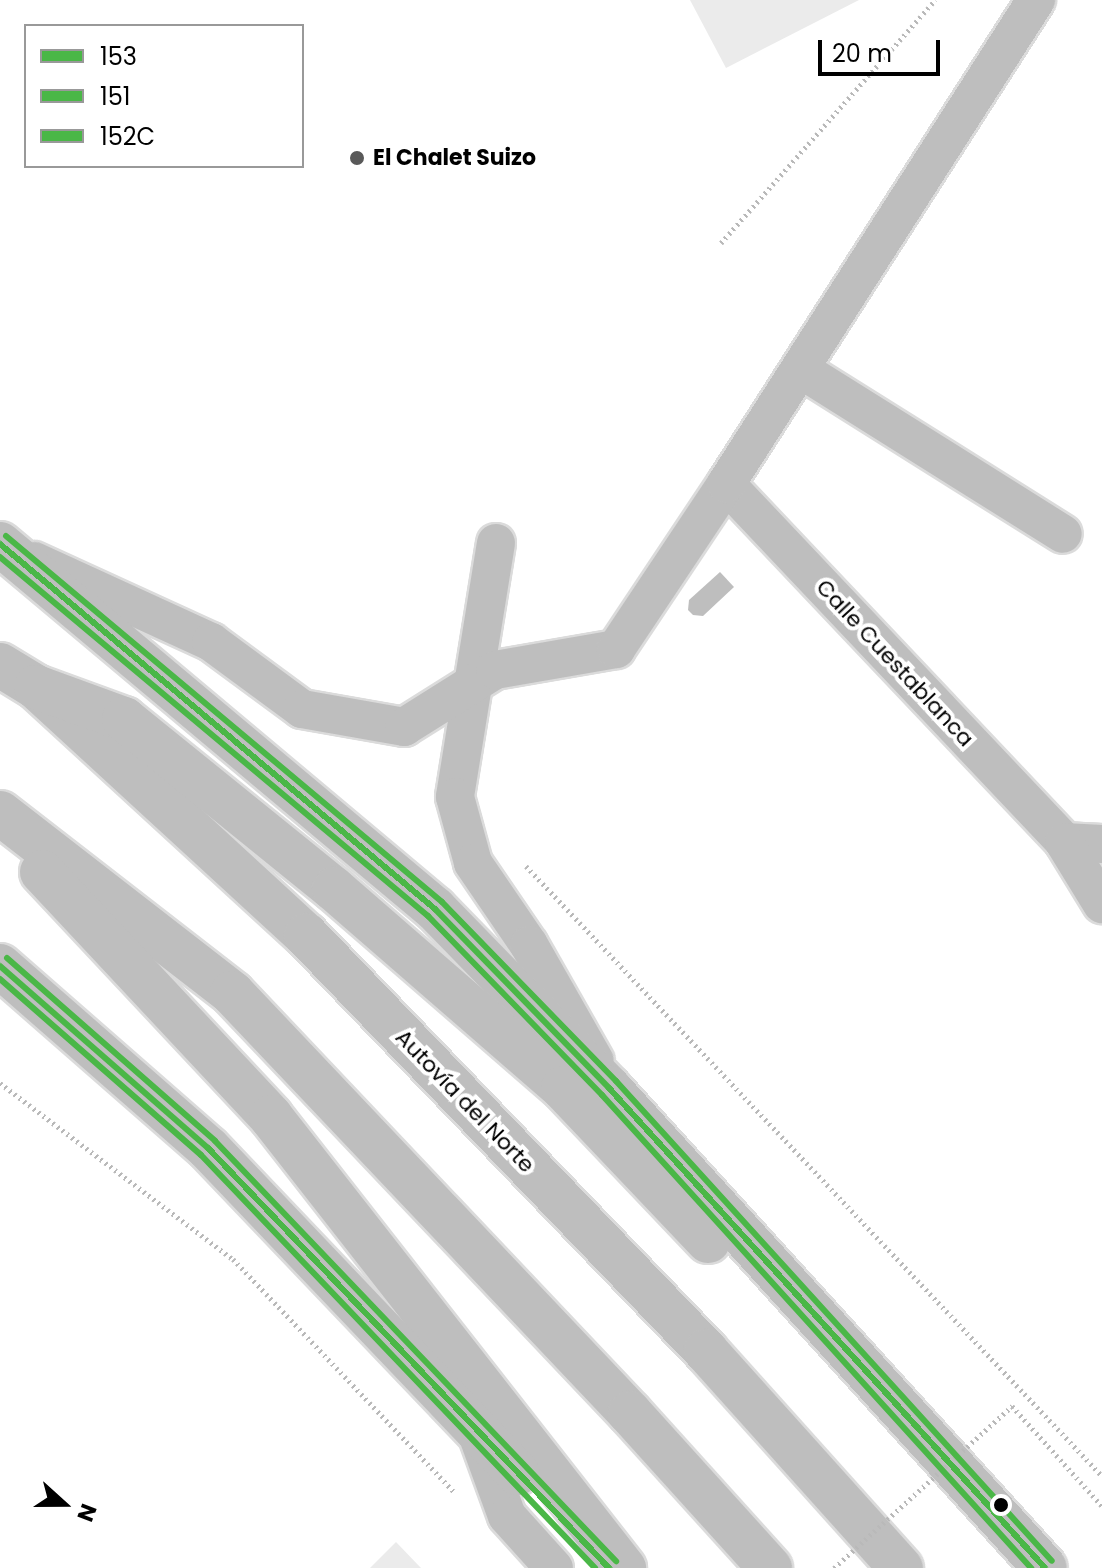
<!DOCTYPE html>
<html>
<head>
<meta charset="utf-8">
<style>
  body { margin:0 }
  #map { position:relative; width:1102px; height:1568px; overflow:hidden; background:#fff; font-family:Poppins,sans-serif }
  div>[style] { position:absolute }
  .green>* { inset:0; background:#ebebeb }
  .water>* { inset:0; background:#bebebe }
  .path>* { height:5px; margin-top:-2.5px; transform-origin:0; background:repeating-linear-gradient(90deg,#b9b9b9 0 2px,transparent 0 6px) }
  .roads { filter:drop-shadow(2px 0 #dbdbdb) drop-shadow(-2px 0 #dbdbdb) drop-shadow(0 2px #dbdbdb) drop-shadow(0 -2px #dbdbdb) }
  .minor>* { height:38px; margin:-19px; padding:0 19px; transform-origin:19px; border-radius:19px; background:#bebebe }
  .highway>* { height:44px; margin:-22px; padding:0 22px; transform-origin:22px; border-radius:22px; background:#bebebe }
  .path-bridge>* { height:5px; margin-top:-2.5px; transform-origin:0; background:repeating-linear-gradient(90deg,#b9b9b9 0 2px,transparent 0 6px) }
  .bus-1>* { height:6px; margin:-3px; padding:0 3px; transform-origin:3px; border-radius:3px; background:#4ab747 }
  .bus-2>* { height:6px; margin:-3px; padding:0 3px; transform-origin:3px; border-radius:3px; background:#4ab747 }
  .bus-3>* { height:6px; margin:-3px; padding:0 3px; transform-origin:3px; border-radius:3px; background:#4ab747 }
  .dots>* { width:22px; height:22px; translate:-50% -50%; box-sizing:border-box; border:4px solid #fff; border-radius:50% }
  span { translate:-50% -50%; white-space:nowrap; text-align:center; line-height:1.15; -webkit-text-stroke:8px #fff; paint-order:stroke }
  .poi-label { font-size:22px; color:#000; font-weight:700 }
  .left { translate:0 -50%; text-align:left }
  .street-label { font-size:22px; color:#000 }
  .legend { position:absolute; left:24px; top:24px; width:280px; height:144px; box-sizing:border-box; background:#fff; border:2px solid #999; margin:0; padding:10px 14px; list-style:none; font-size:24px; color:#000 }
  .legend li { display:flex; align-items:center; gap:16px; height:40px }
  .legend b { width:40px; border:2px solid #999 }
  .north { position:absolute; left:24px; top:1464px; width:80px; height:80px; -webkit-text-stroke:6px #fff; paint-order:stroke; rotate:111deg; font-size:22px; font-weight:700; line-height:32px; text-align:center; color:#000 }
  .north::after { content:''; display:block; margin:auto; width:28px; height:36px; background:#000; clip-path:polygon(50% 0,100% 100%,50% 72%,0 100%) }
  .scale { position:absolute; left:818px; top:40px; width:122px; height:36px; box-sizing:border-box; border:4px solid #000; border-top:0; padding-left:10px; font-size:24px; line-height:28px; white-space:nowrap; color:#000; -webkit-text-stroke:6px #fff; paint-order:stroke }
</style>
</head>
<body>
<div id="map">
  <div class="green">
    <div style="clip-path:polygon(690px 0,859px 0,726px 68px)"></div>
    <div style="clip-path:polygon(396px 1542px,421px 1568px,370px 1568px)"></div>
  </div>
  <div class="water">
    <div style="clip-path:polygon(720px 572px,734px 587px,703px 616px,693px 615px,688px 610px,689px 600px)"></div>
  </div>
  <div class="path">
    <div style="left:721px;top:243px;width:324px;rotate:-48.6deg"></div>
    <div style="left:526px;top:866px;width:839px;rotate:46.64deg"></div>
    <div style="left:0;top:1083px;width:292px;rotate:37.1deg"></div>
    <div style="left:233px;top:1259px;width:321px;rotate:46.5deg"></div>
  </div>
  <div class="roads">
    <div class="minor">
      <div style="left:800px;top:369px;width:310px;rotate:32.1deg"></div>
      <div style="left:726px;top:484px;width:492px;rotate:46.6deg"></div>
      <div style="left:1064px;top:842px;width:38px;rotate:3deg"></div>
      <div style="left:496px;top:543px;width:257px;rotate:99.2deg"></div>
      <div style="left:455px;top:797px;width:68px;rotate:74.7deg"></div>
      <div style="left:473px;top:863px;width:99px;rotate:55.7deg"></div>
      <div style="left:529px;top:945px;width:133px;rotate:60.4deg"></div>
      <div style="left:34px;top:561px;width:195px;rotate:24.6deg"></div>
      <div style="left:211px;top:642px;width:113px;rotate:36.4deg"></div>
      <div style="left:302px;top:709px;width:104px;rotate:10deg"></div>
      <div style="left:404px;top:727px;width:107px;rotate:-32.1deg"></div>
      <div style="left:495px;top:670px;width:123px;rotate:-9.8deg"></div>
      <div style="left:616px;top:649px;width:198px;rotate:-56.3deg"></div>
      <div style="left:726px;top:484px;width:575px;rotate:-57.36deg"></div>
      <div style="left:1064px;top:842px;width:73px;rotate:58.5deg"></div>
      <div style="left:476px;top:1431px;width:90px;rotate:70deg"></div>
      <div style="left:507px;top:1516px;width:70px;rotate:47.9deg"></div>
    </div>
    <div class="highway">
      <div style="left:0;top:544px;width:568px;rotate:40deg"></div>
      <div style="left:435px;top:909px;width:250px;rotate:45.8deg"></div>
      <div style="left:609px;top:1088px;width:648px;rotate:47.75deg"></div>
      <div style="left:0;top:665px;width:42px;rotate:31.4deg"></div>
      <div style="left:36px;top:687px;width:367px;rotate:42.6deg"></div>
      <div style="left:306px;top:935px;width:577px;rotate:46.12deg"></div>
      <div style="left:706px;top:1351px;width:292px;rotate:48.1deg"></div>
      <div style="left:36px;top:687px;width:94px;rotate:20deg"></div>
      <div style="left:124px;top:719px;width:270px;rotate:39deg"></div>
      <div style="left:334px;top:889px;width:303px;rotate:41deg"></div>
      <div style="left:563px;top:1088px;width:211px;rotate:46.5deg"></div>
      <div style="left:0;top:813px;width:294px;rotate:37.8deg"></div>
      <div style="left:232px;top:993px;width:579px;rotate:46.54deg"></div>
      <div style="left:630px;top:1413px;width:209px;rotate:47.9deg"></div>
      <div style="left:42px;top:872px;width:335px;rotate:46.9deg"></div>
      <div style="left:271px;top:1117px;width:573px;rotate:51.95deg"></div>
      <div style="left:0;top:966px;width:276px;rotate:41.2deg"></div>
      <div style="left:208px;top:1148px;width:449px;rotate:46.4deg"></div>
    </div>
  </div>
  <div class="path-bridge">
    <div style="left:834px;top:1568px;width:241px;rotate:-42.3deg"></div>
    <div style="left:1012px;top:1406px;width:135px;rotate:48deg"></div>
  </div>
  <div class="bus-1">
    <div style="left:0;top:544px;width:568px;rotate:40deg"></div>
    <div style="left:435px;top:909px;width:250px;rotate:45.8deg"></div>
    <div style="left:609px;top:1088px;width:648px;rotate:47.75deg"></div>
    <div style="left:0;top:966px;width:276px;rotate:41.2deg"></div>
    <div style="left:208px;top:1148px;width:581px;rotate:46.33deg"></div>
  </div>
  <div class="bus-2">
    <div style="left:0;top:557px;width:559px;rotate:39.99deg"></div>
    <div style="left:428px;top:916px;width:250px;rotate:45.8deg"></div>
    <div style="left:602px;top:1095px;width:639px;rotate:47.79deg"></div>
    <div style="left:0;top:979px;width:267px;rotate:41.2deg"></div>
    <div style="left:201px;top:1155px;width:571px;rotate:46.35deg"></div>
  </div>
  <div class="bus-3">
    <div style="left:6px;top:536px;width:569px;rotate:40.01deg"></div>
    <div style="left:442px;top:902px;width:250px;rotate:45.8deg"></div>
    <div style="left:616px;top:1081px;width:648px;rotate:47.75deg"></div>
    <div style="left:7px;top:958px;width:277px;rotate:41.3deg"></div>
    <div style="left:215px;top:1141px;width:581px;rotate:46.33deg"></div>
  </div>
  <div class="dots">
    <div style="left:357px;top:158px;background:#595959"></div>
    <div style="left:1001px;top:1505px;background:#000"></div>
  </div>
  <div class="poi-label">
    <span class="left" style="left:373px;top:158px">El Chalet Suizo</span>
  </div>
  <div class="street-label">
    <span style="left:895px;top:663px;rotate:47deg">Calle Cuestablanca</span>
    <span style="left:465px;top:1101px;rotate:46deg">Autovía del Norte</span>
  </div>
  <ul class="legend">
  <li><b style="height:10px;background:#4ab747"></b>153</li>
  <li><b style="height:10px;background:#4ab747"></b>151</li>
  <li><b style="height:10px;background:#4ab747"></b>152C</li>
  </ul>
  <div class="north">N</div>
  <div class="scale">20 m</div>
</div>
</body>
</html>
